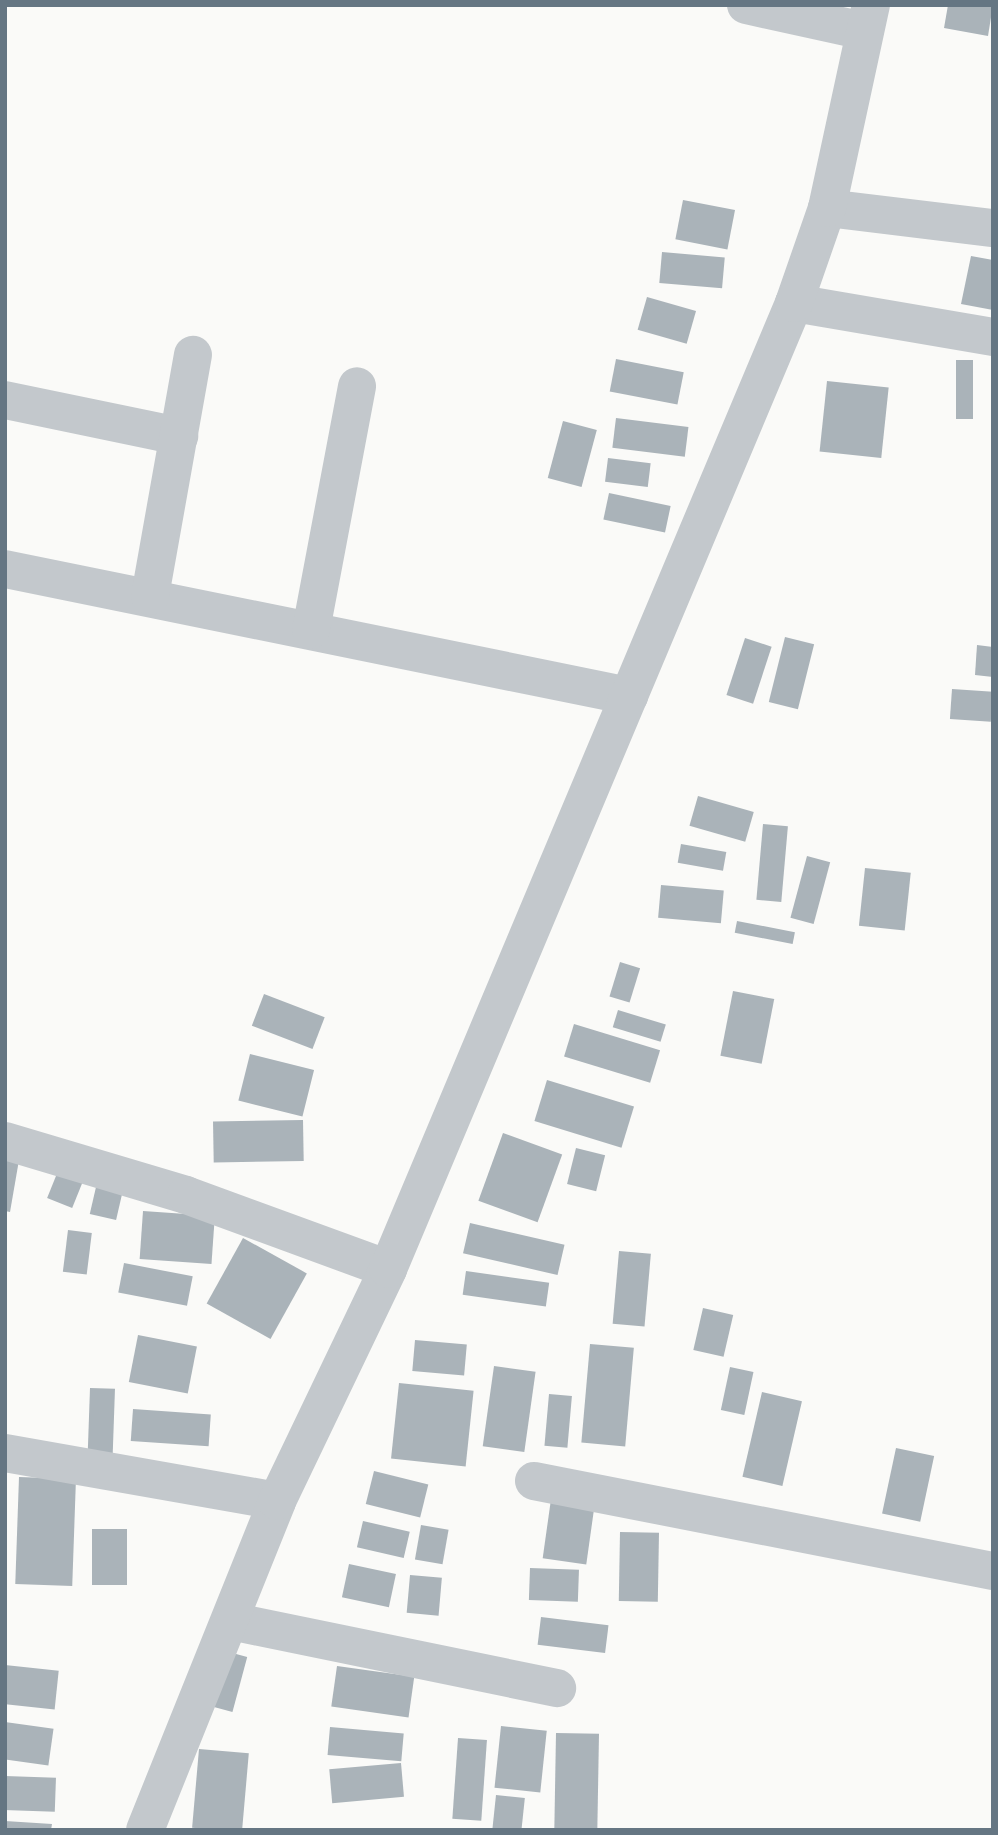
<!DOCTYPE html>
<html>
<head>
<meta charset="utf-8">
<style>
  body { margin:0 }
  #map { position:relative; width:998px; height:1835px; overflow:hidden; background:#fafaf8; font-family:"Nunito Sans",sans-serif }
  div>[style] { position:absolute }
  .building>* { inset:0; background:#aab3b9; transform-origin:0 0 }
  .minor>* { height:38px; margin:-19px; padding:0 19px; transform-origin:19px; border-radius:19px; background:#c3c8cc }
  span { translate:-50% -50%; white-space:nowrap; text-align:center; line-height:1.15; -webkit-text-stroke:7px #fff; paint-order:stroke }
  .frame { position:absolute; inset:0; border:7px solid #657683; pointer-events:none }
</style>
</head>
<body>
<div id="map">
  <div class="building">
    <div style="clip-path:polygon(948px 5px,993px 5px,988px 36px,944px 28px)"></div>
    <div style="left:683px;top:200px;width:53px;height:40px;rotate:11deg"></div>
    <div style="left:662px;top:252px;width:63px;height:31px;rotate:5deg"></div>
    <div style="clip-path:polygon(971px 256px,993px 260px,993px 310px,961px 304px)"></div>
    <div style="left:647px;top:297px;width:51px;height:34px;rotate:16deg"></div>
    <div style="left:616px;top:359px;width:69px;height:33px;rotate:11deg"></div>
    <div style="left:956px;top:360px;width:17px;height:59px"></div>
    <div style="left:827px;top:381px;width:62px;height:71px;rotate:6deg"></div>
    <div style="left:616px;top:418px;width:73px;height:30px;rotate:7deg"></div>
    <div style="left:563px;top:421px;width:35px;height:59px;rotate:15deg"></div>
    <div style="left:608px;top:458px;width:43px;height:24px;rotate:7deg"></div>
    <div style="left:609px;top:493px;width:63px;height:27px;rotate:12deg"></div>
    <div style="left:785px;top:637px;width:30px;height:67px;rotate:14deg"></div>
    <div style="left:745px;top:638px;width:28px;height:60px;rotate:18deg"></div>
    <div style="clip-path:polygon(977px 645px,993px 647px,993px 677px,975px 675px)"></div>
    <div style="left:952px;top:689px;width:41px;height:30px;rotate:4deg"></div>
    <div style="left:698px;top:796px;width:58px;height:31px;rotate:16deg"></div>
    <div style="left:763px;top:824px;width:25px;height:76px;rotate:5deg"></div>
    <div style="left:681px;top:844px;width:46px;height:19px;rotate:10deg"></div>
    <div style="left:807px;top:856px;width:24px;height:64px;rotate:15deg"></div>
    <div style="left:865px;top:868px;width:46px;height:58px;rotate:6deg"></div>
    <div style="left:661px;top:885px;width:63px;height:33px;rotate:5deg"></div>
    <div style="left:737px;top:921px;width:59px;height:12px;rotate:11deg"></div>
    <div style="left:620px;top:962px;width:21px;height:36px;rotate:17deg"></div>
    <div style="left:733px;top:991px;width:42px;height:66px;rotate:11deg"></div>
    <div style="left:264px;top:994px;width:65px;height:34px;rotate:21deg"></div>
    <div style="left:618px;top:1010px;width:50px;height:18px;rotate:17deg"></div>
    <div style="left:574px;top:1024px;width:90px;height:34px;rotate:17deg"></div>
    <div style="left:250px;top:1054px;width:66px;height:48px;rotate:14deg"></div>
    <div style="left:547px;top:1080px;width:91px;height:43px;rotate:17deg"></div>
    <div style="left:303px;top:1120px;width:41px;height:90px;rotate:89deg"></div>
    <div style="left:503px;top:1133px;width:63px;height:72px;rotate:20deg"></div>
    <div style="left:576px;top:1148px;width:30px;height:37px;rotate:14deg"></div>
    <div style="clip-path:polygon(5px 1157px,19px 1160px,10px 1212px,5px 1211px)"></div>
    <div style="left:58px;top:1171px;width:27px;height:29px;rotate:22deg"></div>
    <div style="left:99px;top:1174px;width:27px;height:41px;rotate:13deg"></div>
    <div style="left:143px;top:1211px;width:72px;height:48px;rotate:4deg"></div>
    <div style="left:470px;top:1223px;width:97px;height:31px;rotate:13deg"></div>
    <div style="left:68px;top:1230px;width:24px;height:42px;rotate:7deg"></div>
    <div style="left:243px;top:1238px;width:73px;height:75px;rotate:29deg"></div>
    <div style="left:619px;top:1251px;width:32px;height:73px;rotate:5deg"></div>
    <div style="left:124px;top:1263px;width:70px;height:30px;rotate:11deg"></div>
    <div style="left:466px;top:1271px;width:84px;height:24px;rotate:8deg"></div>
    <div style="left:703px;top:1308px;width:31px;height:43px;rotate:13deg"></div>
    <div style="left:138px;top:1335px;width:60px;height:48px;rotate:11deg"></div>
    <div style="left:415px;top:1340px;width:52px;height:31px;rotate:5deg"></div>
    <div style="left:590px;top:1344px;width:44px;height:99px;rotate:5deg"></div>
    <div style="left:494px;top:1366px;width:42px;height:81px;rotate:8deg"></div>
    <div style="left:730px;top:1367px;width:24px;height:44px;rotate:12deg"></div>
    <div style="left:399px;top:1383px;width:75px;height:76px;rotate:6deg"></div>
    <div style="left:90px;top:1388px;width:25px;height:66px;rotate:2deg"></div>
    <div style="left:762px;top:1392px;width:41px;height:87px;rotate:13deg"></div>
    <div style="left:549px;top:1394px;width:23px;height:52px;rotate:5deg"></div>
    <div style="left:133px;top:1409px;width:78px;height:32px;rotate:4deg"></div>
    <div style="left:896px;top:1448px;width:39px;height:67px;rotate:12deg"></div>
    <div style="left:374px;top:1471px;width:56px;height:34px;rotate:14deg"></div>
    <div style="left:19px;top:1477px;width:57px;height:107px;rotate:2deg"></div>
    <div style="left:552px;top:1492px;width:44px;height:67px;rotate:8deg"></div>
    <div style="left:363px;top:1521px;width:48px;height:27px;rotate:13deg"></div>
    <div style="left:421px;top:1525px;width:28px;height:35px;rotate:10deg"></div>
    <div style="left:92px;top:1529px;width:35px;height:56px"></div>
    <div style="left:620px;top:1532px;width:39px;height:69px;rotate:1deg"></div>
    <div style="left:349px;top:1564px;width:48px;height:34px;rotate:12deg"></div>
    <div style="left:530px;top:1568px;width:49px;height:32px;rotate:2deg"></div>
    <div style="left:410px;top:1575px;width:32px;height:38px;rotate:5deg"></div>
    <div style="left:541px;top:1617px;width:68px;height:28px;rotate:7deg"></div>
    <div style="left:225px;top:1651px;width:23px;height:57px;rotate:15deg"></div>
    <div style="left:5px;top:1665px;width:54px;height:39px;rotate:6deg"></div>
    <div style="left:337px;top:1666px;width:78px;height:41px;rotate:8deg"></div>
    <div style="left:5px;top:1722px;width:49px;height:37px;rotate:8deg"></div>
    <div style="left:501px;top:1726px;width:46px;height:62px;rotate:6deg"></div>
    <div style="left:330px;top:1727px;width:74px;height:28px;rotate:5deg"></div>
    <div style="left:556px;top:1733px;width:43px;height:97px;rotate:1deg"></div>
    <div style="left:458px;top:1738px;width:29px;height:81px;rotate:4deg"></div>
    <div style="left:199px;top:1749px;width:50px;height:79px;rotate:5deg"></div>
    <div style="left:401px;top:1763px;width:34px;height:72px;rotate:85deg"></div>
    <div style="left:5px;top:1776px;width:51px;height:34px;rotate:2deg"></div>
    <div style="left:496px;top:1795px;width:29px;height:35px;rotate:6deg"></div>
    <div style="clip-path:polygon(5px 1821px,52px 1824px,51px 1830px,5px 1830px)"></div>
  </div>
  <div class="minor">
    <div style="left:746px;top:5px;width:121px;rotate:12.4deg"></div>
    <div style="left:827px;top:208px;width:167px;rotate:6.9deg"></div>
    <div style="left:794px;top:303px;width:202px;rotate:9.7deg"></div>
    <div style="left:5px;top:400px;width:178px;rotate:11.7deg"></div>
    <div style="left:5px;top:569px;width:637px;rotate:11.5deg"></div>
    <div style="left:150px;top:596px;width:245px;rotate:-79.9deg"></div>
    <div style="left:311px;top:630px;width:248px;rotate:-79.3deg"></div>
    <div style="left:5px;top:1141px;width:189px;rotate:16.6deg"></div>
    <div style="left:186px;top:1195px;width:215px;rotate:20.1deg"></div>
    <div style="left:5px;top:1453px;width:276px;rotate:10deg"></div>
    <div style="left:534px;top:1481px;width:468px;rotate:11.1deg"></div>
    <div style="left:230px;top:1621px;width:334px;rotate:11.6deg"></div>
    <div style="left:145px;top:1830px;width:354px;rotate:-68.1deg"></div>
    <div style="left:277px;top:1501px;width:257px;rotate:-64.4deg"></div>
    <div style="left:388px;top:1269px;width:1048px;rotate:-67.2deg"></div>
    <div style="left:794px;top:303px;width:101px;rotate:-70.8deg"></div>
    <div style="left:827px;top:208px;width:208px;rotate:-77.8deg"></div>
  </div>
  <div class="frame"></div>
</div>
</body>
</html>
